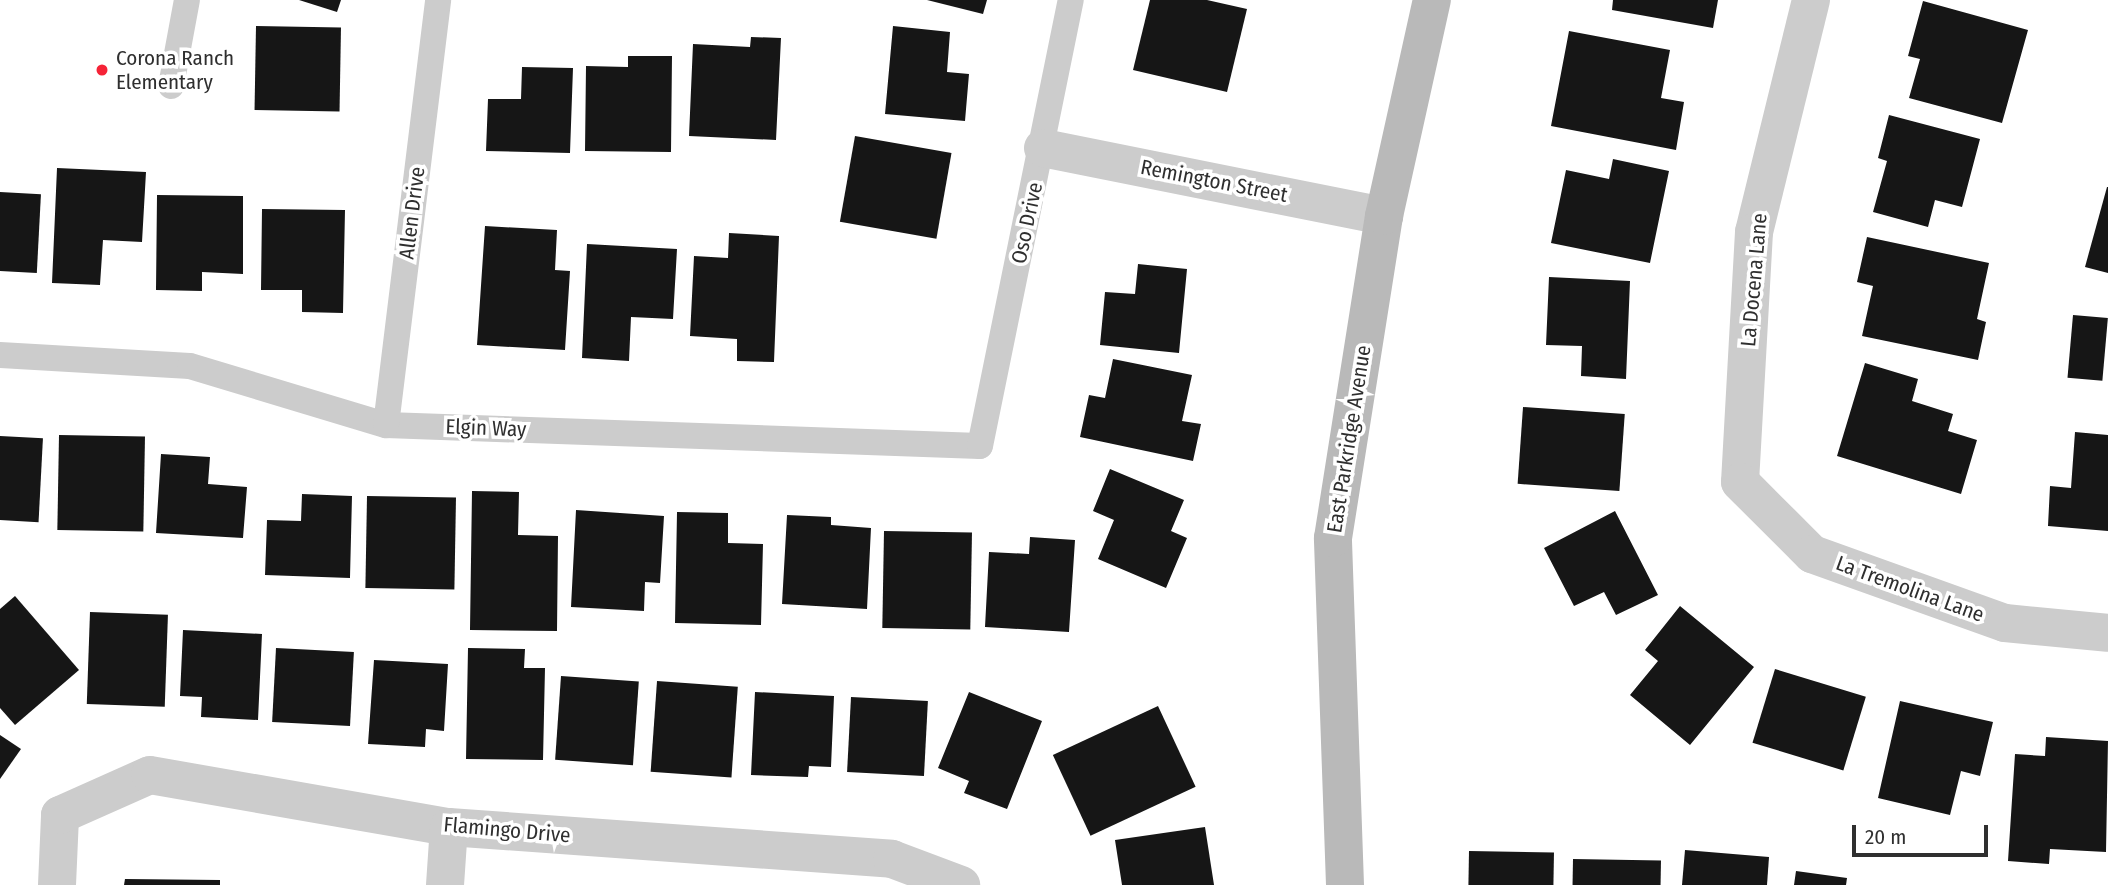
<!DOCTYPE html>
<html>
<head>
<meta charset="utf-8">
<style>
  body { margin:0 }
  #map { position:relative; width:2108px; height:885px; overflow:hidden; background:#fff; font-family:"Fira Sans Condensed",sans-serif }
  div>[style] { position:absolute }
  .building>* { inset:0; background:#161616; transform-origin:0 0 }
  .lane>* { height:26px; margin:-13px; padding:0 13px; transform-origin:13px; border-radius:13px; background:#ccc }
  .street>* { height:38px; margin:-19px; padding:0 19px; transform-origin:19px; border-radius:19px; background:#ccc }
  .secondary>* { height:38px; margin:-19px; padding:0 19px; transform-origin:19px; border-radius:19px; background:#b9b9b9 }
  .dots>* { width:19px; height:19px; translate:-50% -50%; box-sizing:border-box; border:4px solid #fff; border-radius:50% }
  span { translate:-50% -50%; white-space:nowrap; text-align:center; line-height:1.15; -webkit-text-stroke:7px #fff; paint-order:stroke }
  .poi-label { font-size:21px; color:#2f2f2f }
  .left { translate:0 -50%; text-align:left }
  .street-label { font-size:21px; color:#2f2f2f }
  .scale { position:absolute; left:1852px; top:825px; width:136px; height:32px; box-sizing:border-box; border:4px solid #2f2f2f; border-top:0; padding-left:9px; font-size:21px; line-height:24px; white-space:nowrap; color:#2f2f2f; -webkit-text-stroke:5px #fff; paint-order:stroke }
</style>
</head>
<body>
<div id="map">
  <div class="building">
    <div style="clip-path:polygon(299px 0,341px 0,337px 12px)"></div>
    <div style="clip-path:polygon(927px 0,987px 0,983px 14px)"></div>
    <div style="clip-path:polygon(1150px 0,1207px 0,1247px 9px,1227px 92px,1133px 70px)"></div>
    <div style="clip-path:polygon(1613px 0,1718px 0,1713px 28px,1612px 10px)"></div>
    <div style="clip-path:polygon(1923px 1px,2028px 30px,2002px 123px,1909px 98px,1920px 59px,1908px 56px)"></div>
    <div style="left:256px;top:26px;width:85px;height:84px;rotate:1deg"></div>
    <div style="clip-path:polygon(893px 26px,950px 32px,947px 72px,969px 74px,965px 121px,885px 114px)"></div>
    <div style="clip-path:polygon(1569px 31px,1670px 50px,1661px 98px,1684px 102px,1676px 150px,1551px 126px)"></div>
    <div style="clip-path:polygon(751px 37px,781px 38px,776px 140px,689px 136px,693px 44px,750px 47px)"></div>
    <div style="clip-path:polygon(628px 56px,672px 56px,671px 152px,585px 151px,586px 66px,628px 67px)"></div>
    <div style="clip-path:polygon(522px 67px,573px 68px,570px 153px,486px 151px,488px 99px,521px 99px)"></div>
    <div style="clip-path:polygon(1889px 115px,1980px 139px,1962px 207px,1935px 200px,1928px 227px,1873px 212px,1887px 161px,1878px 158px)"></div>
    <div style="left:855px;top:136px;width:98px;height:87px;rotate:10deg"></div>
    <div style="clip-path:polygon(1613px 159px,1669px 171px,1650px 263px,1551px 243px,1566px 170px,1609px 179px)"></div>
    <div style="clip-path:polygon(57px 168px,146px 172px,142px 242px,103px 240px,100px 285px,52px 283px)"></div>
    <div style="clip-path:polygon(2107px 187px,2108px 187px,2108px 273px,2085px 267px)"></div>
    <div style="left:0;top:192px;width:41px;height:79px;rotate:3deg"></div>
    <div style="clip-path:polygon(157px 195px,243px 196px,243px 274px,202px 272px,202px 291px,156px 290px)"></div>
    <div style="clip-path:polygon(262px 209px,345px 210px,343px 313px,302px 312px,302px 290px,261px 290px)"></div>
    <div style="clip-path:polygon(485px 226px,557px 230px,555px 270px,570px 271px,565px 350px,477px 345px)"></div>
    <div style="clip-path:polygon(729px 233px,779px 236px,774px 362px,737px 361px,737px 339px,690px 336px,694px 256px,728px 258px)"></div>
    <div style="clip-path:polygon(1867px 237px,1989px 263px,1977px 319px,1986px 322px,1978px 360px,1862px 336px,1873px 286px,1857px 282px)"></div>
    <div style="clip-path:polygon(587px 244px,677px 249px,673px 319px,631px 317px,629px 361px,582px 358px)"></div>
    <div style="clip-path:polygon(1138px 264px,1187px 269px,1179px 353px,1100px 345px,1105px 292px,1135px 294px)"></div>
    <div style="clip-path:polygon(1549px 277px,1630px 281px,1626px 379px,1581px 376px,1582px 346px,1546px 345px)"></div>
    <div style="left:2073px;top:315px;width:35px;height:63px;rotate:5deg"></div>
    <div style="clip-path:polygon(1113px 359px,1192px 375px,1182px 421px,1201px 424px,1193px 461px,1080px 437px,1089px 395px,1105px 398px)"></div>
    <div style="clip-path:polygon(1865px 363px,1918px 379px,1912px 401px,1953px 414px,1948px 431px,1977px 440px,1961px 494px,1837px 456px)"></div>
    <div style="left:1523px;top:407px;width:102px;height:77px;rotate:4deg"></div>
    <div style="clip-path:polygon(2075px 432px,2108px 435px,2108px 531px,2048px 526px,2050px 486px,2071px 488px)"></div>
    <div style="left:59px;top:435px;width:86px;height:95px;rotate:1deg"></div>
    <div style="left:0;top:436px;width:43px;height:84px;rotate:3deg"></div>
    <div style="clip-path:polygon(161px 454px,210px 457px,208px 484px,247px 487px,243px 538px,156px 533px)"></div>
    <div style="clip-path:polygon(1110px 469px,1184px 500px,1171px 531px,1187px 538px,1166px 588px,1098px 559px,1114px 520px,1093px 511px)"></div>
    <div style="clip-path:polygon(472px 491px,519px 492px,518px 535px,558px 536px,557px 631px,470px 630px)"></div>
    <div style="clip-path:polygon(302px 494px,352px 496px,350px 578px,265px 575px,267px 520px,301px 521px)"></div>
    <div style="left:367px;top:496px;width:89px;height:92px;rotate:1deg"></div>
    <div style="clip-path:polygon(576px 510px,664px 516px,660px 583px,645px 582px,644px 611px,571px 607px)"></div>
    <div style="clip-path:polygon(1615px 511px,1658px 595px,1616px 615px,1604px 592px,1574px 606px,1544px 548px)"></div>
    <div style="clip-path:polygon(677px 512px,728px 513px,728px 543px,763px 544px,761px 625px,675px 623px)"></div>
    <div style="clip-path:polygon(787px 515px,831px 517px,831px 525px,871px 528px,867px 609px,782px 604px)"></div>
    <div style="left:884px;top:531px;width:88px;height:97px;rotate:1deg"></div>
    <div style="clip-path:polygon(1030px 537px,1075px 540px,1069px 632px,985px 627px,989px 552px,1029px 554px)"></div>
    <div style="clip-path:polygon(15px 596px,79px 670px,15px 725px,0 708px,0 609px)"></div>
    <div style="clip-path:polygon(1680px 606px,1754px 667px,1690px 745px,1630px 695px,1658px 661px,1645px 650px)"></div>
    <div style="left:90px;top:612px;width:78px;height:92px;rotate:2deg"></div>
    <div style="clip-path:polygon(183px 630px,262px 634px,258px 720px,201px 717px,202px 697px,180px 696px)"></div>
    <div style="left:276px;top:648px;width:78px;height:74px;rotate:3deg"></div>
    <div style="clip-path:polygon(468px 648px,525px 649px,524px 668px,545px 668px,543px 760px,466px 759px)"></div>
    <div style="clip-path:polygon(374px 660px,448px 664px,444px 731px,426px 729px,425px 747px,368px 744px)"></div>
    <div style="left:1775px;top:669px;width:95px;height:77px;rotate:17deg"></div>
    <div style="left:561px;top:676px;width:78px;height:84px;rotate:4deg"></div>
    <div style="left:657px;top:681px;width:81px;height:91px;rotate:4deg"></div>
    <div style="clip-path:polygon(755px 692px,834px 696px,831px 767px,809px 766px,808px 777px,751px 775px)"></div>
    <div style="clip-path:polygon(969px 692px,1042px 721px,1007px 809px,964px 793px,969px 781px,938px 768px)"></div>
    <div style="left:851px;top:697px;width:77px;height:75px;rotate:3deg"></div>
    <div style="clip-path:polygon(1900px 701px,1993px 722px,1980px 776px,1961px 771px,1950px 815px,1878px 798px)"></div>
    <div style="left:1158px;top:706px;width:89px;height:116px;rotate:65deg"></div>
    <div style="clip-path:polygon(0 735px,21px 749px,0 779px)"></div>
    <div style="clip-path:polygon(2046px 737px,2108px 741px,2106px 852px,2050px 849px,2049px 864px,2008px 861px,2015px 754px,2045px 756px)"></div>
    <div style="clip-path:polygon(1205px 827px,1214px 885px,1122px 885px,1115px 840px)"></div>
    <div style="clip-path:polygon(1685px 850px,1769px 857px,1767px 885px,1682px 885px)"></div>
    <div style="left:1469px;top:851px;width:85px;height:34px;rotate:1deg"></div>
    <div style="left:1573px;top:859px;width:88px;height:26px;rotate:1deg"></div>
    <div style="clip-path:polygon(1796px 871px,1847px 878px,1846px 885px,1794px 885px)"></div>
    <div style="clip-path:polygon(125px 879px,220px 880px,220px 885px,124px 885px)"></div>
  </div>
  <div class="lane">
    <div style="left:171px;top:86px;width:87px;rotate:-79.5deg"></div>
    <div style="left:0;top:355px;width:190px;rotate:3.3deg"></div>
    <div style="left:190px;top:366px;width:205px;rotate:16.8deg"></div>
    <div style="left:386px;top:425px;width:594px;rotate:2.02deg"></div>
    <div style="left:980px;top:446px;width:455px;rotate:-78.5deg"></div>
    <div style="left:386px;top:425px;width:428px;rotate:-83deg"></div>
  </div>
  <div class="street">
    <div style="left:1811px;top:0;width:239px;rotate:103.8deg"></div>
    <div style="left:1754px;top:232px;width:250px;rotate:93.2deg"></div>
    <div style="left:1740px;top:482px;width:102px;rotate:45deg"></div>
    <div style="left:1812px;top:554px;width:205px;rotate:19.7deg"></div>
    <div style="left:2005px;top:623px;width:103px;rotate:5.5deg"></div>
    <div style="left:1043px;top:148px;width:348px;rotate:11.3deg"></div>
    <div style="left:57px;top:885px;width:70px;rotate:-87.5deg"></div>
    <div style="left:60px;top:815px;width:98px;rotate:-24deg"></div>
    <div style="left:150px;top:775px;width:303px;rotate:9.9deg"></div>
    <div style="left:449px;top:827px;width:444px;rotate:4.1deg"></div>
    <div style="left:892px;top:859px;width:74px;rotate:20.6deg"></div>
    <div style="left:445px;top:885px;width:58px;rotate:-86.1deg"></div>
  </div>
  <div class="secondary">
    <div style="left:1345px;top:885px;width:347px;rotate:-92deg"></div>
    <div style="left:1333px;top:538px;width:326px;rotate:-81deg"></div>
    <div style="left:1384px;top:216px;width:221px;rotate:-77.5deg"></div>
  </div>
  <div class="dots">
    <div style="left:102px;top:70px;background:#f52337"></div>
  </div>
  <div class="poi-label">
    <span class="left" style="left:116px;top:70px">Corona Ranch<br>Elementary</span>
  </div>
  <div class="street-label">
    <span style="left:1214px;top:181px;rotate:11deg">Remington Street</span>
    <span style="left:412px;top:213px;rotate:-83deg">Allen Drive</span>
    <span style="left:1027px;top:223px;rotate:-78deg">Oso Drive</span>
    <span style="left:1754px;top:280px;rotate:-85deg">La Docena Lane</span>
    <span style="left:486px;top:428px;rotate:2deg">Elgin Way</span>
    <span style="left:1349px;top:439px;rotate:-81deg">East Parkridge Avenue</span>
    <span style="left:1910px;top:589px;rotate:20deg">La Tremolina Lane</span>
    <span style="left:507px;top:830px;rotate:5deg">Flamingo Drive</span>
  </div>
  <div class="scale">20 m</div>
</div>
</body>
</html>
